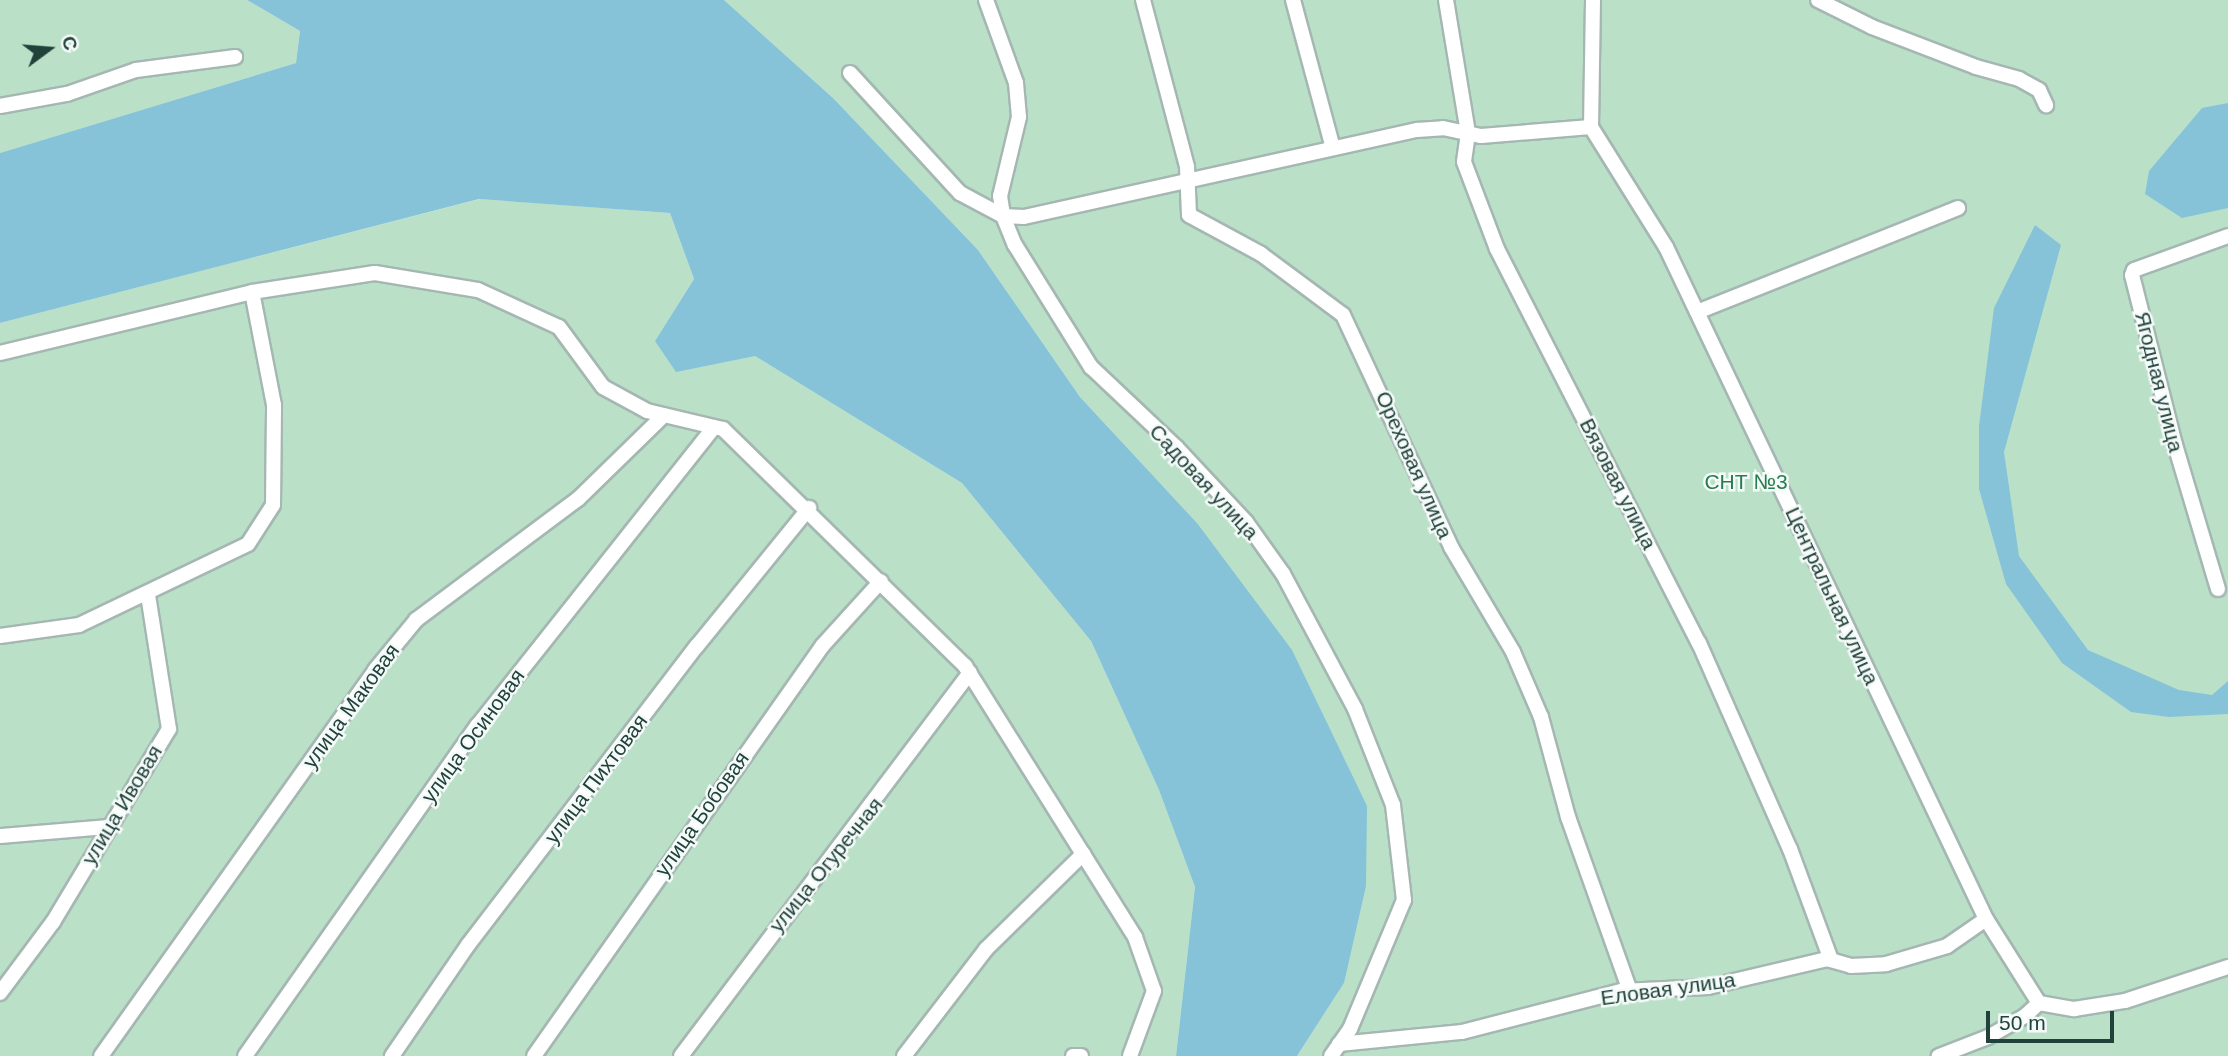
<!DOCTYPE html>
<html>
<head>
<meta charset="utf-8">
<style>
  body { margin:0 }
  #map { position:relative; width:2228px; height:1056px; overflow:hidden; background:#e3eeea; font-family:Arial,sans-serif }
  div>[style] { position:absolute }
  .green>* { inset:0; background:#bae1c8 }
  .water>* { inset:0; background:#86c3d8 }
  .roads { filter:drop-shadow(2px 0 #a5b7b2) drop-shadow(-2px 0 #a5b7b2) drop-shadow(0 2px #a5b7b2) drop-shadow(0 -2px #a5b7b2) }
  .street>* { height:14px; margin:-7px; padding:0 7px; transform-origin:7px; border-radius:7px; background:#fff }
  span { translate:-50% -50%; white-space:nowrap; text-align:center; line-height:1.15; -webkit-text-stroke:5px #f4faf7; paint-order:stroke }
  .street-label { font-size:21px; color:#21413b }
  .park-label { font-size:21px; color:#277c50 }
  .north { position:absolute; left:14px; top:14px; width:70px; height:70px; -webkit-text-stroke:5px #f4faf7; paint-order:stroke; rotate:74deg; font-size:19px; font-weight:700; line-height:28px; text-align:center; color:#21413b }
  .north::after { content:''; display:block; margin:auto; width:24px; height:32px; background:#21413b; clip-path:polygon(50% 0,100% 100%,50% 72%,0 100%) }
  .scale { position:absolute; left:1986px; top:1011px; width:128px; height:32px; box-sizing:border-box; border:4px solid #21413b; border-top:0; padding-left:9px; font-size:21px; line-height:24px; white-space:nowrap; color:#21413b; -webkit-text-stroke:5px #f4faf7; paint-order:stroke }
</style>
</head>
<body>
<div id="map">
  <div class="green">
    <div style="clip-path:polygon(0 0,247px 0,300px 31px,296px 63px,0 153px)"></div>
    <div style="clip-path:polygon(724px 0,2228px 0,2228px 1056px,1297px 1056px,1344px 983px,1197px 523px,1080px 397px,978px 250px,833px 98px)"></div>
    <div style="clip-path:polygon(480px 199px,670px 213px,694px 279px,655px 341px,755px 356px,962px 483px,1091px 641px,1159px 790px,1195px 887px,1176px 1056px,0 1056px,0 323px)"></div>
  </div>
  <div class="water">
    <div style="clip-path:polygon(247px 0,724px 0,833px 98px,978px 250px,1080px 397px,1197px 523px,1292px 650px,1367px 806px,1366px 886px,1344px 983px,1297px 1056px,1176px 1056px,1195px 887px,1159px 790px,1091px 641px,962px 483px,755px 356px,676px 372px,655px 341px,694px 279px,670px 213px,479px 199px,0 323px,0 153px,296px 63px,300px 31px)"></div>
    <div style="clip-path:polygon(2228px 103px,2228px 208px,2182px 218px,2145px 194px,2149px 171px,2202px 108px)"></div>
    <div style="clip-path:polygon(2035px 225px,2061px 245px,2004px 452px,2019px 556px,2088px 650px,2179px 690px,2212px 695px,2228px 681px,2228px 714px,2169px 717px,2131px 712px,2062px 663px,2006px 584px,1979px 489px,1979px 426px,1994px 308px)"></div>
  </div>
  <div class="roads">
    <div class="street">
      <div style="left:986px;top:0;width:88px;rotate:70.1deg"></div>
      <div style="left:1016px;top:83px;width:34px;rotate:85deg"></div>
      <div style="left:1019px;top:117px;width:81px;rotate:103.5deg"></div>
      <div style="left:1000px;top:196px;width:20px;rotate:81deg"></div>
      <div style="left:1003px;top:216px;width:21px;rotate:3deg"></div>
      <div style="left:1024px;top:217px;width:403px;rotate:-12.5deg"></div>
      <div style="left:1417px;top:130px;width:26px;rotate:-4deg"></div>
      <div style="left:1443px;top:128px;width:39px;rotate:12deg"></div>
      <div style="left:1481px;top:136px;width:110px;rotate:-4.7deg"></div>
      <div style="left:1143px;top:0;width:173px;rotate:75.2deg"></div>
      <div style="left:1187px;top:167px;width:48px;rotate:87.6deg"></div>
      <div style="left:1189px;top:215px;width:82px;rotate:28.4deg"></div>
      <div style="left:1261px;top:254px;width:102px;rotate:36.6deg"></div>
      <div style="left:1343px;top:315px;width:256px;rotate:65deg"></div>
      <div style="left:1451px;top:547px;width:122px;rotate:59.4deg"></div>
      <div style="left:1513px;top:652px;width:71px;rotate:66.7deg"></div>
      <div style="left:1541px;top:717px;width:104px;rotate:74.9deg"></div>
      <div style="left:1568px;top:817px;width:185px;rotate:70.4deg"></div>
      <div style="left:1293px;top:0;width:153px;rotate:74.9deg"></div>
      <div style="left:1446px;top:0;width:135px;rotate:80.6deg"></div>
      <div style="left:1468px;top:133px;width:29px;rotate:98deg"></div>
      <div style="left:1464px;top:162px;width:93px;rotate:69.2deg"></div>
      <div style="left:1497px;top:249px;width:443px;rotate:62.9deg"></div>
      <div style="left:1699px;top:643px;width:225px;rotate:66.2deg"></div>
      <div style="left:1790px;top:849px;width:118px;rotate:69.7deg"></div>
      <div style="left:1593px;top:0;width:127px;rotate:90.9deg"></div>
      <div style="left:1591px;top:127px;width:142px;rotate:58deg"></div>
      <div style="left:1666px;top:247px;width:744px;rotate:64.54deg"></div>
      <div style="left:1986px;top:919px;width:99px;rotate:57.8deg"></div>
      <div style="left:2039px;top:1003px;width:19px;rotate:137deg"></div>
      <div style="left:2025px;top:1016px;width:43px;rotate:150.4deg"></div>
      <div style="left:1988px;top:1037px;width:53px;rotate:158.8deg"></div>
      <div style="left:1818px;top:0;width:60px;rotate:26.6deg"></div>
      <div style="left:1872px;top:27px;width:111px;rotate:21deg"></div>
      <div style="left:1976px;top:67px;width:45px;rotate:15.6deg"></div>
      <div style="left:2019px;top:79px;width:23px;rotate:29deg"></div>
      <div style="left:2039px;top:90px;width:17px;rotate:65deg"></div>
      <div style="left:850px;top:73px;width:163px;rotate:47.5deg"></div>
      <div style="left:960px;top:193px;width:49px;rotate:28.1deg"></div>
      <div style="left:1003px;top:216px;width:31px;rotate:68deg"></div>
      <div style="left:1015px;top:245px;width:144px;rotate:58.1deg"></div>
      <div style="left:1091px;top:367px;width:117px;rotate:43.3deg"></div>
      <div style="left:1176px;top:447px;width:103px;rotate:47deg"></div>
      <div style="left:1246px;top:522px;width:64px;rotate:54.6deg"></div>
      <div style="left:1283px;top:574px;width:153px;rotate:61.9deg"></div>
      <div style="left:1355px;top:709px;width:103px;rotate:68.4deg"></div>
      <div style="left:1393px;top:805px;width:96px;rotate:83.4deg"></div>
      <div style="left:1404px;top:900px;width:140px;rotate:112.7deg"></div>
      <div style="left:1350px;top:1029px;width:33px;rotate:125deg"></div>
      <div style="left:0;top:106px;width:68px;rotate:-10.2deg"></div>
      <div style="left:67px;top:94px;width:73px;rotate:-19.2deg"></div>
      <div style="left:136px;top:70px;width:100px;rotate:-7.5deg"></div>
      <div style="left:1697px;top:312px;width:281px;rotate:-21.7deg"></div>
      <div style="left:0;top:353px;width:259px;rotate:-13.6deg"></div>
      <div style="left:252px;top:292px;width:124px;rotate:-8.8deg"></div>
      <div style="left:375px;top:273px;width:104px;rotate:9.4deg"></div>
      <div style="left:478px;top:290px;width:89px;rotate:24.6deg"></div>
      <div style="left:559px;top:327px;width:74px;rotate:53.7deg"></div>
      <div style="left:603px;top:387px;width:50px;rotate:28.6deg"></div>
      <div style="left:647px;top:411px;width:78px;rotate:13.3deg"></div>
      <div style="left:723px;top:429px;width:339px;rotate:44.4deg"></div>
      <div style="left:965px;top:666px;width:320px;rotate:57.9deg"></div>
      <div style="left:1135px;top:937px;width:57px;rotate:70.6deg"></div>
      <div style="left:1154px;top:991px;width:69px;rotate:110.3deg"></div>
      <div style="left:2218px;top:589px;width:150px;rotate:-106.6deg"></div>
      <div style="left:2175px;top:445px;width:175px;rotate:-104.2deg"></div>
      <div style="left:2132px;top:275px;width:5px;rotate:-68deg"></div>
      <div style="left:2134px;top:270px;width:100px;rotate:-19.9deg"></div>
      <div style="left:0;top:636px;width:80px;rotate:-7.9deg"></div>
      <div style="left:79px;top:625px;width:187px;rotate:-25.6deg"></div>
      <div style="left:248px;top:544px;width:46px;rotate:-57.3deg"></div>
      <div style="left:273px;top:505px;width:100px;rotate:-89.4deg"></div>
      <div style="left:274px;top:405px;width:115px;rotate:-101deg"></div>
      <div style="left:0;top:836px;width:108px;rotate:-4.8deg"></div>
      <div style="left:0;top:993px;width:89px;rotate:-53.3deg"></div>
      <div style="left:53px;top:922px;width:225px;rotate:-59deg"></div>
      <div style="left:169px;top:729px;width:136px;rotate:-98.9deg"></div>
      <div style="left:2039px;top:1003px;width:36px;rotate:10deg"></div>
      <div style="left:2074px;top:1009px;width:52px;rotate:-8.9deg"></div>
      <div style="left:2125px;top:1001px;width:108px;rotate:-18.3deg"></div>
      <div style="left:1339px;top:1044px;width:124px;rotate:-5.6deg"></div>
      <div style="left:1462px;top:1032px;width:164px;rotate:-14.5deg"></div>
      <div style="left:1621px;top:991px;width:87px;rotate:-2.6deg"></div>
      <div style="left:1708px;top:987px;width:122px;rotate:-13.2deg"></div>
      <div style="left:1827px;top:959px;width:25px;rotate:16deg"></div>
      <div style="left:1851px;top:966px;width:35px;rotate:-3deg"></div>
      <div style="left:1886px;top:964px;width:64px;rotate:-16.4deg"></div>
      <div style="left:1947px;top:946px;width:47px;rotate:-34.7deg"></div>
      <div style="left:101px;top:1056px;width:473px;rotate:-54.6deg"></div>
      <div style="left:375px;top:670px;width:65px;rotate:-50.6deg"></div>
      <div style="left:416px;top:620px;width:202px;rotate:-36.8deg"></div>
      <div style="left:578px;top:499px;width:120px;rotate:-44.3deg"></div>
      <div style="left:245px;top:1056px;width:405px;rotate:-54.9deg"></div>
      <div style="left:478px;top:725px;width:380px;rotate:-51.6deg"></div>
      <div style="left:392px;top:1056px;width:135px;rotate:-55.6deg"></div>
      <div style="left:468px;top:945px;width:377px;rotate:-52.6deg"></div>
      <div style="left:697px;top:646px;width:178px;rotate:-50.9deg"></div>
      <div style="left:534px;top:1056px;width:502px;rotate:-54.89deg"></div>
      <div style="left:823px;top:645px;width:86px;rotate:-47.8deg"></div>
      <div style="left:681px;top:1056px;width:480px;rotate:-53deg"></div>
      <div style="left:904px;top:1056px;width:135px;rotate:-52.5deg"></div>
      <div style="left:986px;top:949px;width:136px;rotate:-44.4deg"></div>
      <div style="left:1073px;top:1056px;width:8px"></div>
    </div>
  </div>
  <div class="street-label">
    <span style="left:2159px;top:382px;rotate:76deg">Ягодная улица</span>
    <span style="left:1414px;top:465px;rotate:66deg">Ореховая улица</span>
    <span style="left:1204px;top:482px;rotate:47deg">Садовая улица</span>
    <span style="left:1618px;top:484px;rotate:63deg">Вязовая улица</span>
    <span style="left:1832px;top:596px;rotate:65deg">Центральная улица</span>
    <span style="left:351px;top:706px;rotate:-54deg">улица Маковая</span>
    <span style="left:473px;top:736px;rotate:-54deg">улица Осиновая</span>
    <span style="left:596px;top:779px;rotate:-53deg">улица Пихтовая</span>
    <span style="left:122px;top:805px;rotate:-59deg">улица Ивовая</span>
    <span style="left:702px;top:814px;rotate:-55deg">улица Бобовая</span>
    <span style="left:826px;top:865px;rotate:-51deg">улица Огуречная</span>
    <span style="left:1668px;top:989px;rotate:-8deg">Еловая улица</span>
  </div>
  <div class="park-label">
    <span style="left:1746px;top:482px">СНТ №3</span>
  </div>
  <div class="north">С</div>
  <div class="scale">50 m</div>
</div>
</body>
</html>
